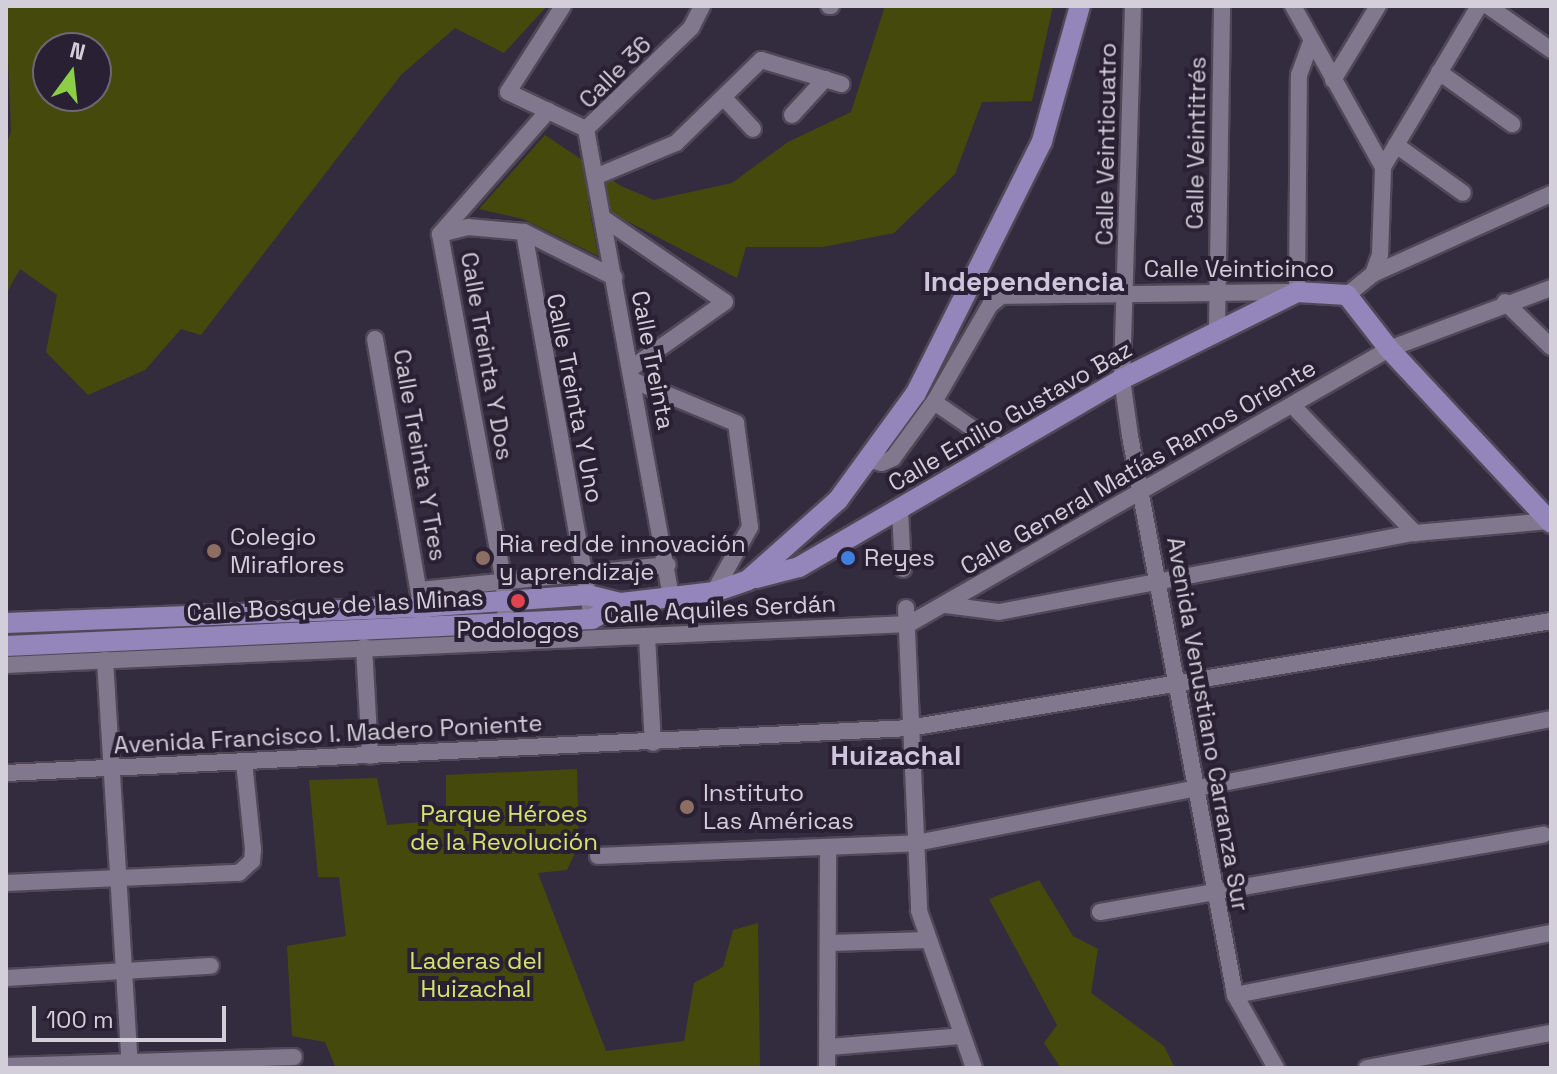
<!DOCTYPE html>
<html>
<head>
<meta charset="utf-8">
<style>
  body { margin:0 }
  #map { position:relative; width:1557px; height:1074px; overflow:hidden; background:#332b3e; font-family:"Space Grotesk",sans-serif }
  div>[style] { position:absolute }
  .green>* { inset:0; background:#454a0c }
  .roads { filter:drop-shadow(2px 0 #4f4857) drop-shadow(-2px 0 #4f4857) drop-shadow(0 2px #4f4857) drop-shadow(0 -2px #4f4857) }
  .minor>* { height:16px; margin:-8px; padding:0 8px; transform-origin:8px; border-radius:8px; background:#81788d }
  .major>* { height:20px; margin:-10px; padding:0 10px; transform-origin:10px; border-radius:10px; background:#9485ba }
  .dots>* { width:22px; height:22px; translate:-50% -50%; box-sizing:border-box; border:4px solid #292133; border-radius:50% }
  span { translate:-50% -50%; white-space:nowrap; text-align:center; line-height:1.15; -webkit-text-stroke:8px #292133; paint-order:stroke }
  .street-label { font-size:24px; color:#d3cfda }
  .poi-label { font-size:24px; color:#d3cfda }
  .left { translate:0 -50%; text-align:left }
  .park-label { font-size:24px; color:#d6e36c }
  .quarter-label { font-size:28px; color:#cfc5dd; font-weight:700 }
  .frame { position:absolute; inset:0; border:8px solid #d3cfda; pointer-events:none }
  .north { position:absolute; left:32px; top:32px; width:80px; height:80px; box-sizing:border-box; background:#292133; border:2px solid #6d6776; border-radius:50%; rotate:15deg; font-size:22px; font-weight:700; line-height:32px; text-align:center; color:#d3cfda }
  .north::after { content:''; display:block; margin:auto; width:28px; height:36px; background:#8cce45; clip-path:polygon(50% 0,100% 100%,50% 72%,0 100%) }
  .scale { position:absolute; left:32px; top:1006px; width:194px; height:36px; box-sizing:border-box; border:4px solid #d3cfda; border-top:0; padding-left:10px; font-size:24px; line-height:28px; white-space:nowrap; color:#d3cfda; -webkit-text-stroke:6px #292133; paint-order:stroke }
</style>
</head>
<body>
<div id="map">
  <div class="green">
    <div style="clip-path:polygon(evenodd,6px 6px,547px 6px,504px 53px,455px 28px,401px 75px,201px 335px,181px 329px,145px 370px,88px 395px,46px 352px,57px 295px,20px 269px,6px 294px,6px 146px,11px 131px,6px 6px,96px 48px,96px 96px,48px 96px,48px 48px,96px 48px)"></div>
    <div style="clip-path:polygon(885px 6px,1053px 6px,1032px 101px,982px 102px,955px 174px,894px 233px,823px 247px,746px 247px,737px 278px,588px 201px,598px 256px,523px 219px,479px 209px,545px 135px,621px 186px,654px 200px,732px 183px,788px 142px,851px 112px)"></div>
    <div style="clip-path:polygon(577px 769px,579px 844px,567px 870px,538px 873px,606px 1051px,684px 1041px,694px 983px,723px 967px,733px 930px,758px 923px,760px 1068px,336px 1068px,325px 1042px,292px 1036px,287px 946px,346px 936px,339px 877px,318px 877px,309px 780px,377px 778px,387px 825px,446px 820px,446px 775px)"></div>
    <div style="clip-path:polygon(1039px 880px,1073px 936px,1098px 949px,1091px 993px,1164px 1046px,1175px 1068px,1061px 1068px,1044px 1043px,1057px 1025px,989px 899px)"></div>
  </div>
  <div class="roads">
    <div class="minor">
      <div style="left:563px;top:6px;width:102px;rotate:122.6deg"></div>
      <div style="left:508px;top:92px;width:86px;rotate:25.4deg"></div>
      <div style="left:829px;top:6px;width:2px"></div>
      <div style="left:1133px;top:6px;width:373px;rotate:91.7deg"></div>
      <div style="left:1122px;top:379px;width:58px;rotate:82deg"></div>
      <div style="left:1130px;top:436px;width:569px;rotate:79.36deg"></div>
      <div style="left:1235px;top:995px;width:84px;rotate:60.7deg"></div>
      <div style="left:1293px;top:6px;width:184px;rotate:60.8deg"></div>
      <div style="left:1488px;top:6px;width:77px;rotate:34.9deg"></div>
      <div style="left:1439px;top:72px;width:90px;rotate:35.5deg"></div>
      <div style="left:1333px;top:80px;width:87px;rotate:-58.7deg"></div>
      <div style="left:725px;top:99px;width:41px;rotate:47deg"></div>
      <div style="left:792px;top:115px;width:49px;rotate:-47.5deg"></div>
      <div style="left:586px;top:129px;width:479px;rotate:79.7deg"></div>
      <div style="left:586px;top:129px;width:146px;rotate:-43.9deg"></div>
      <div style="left:691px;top:28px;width:25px;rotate:-63deg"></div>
      <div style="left:1396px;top:145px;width:82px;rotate:35.6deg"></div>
      <div style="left:595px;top:177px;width:88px;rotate:-22.8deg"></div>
      <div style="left:676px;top:143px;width:119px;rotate:-44.3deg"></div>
      <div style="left:761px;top:60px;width:84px;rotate:16.7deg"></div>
      <div style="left:603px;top:218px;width:148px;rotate:34.5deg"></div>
      <div style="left:725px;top:302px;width:116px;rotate:144.8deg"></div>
      <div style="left:524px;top:232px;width:393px;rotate:80deg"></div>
      <div style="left:440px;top:234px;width:355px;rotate:79.6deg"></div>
      <div style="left:504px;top:583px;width:41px;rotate:87.2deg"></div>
      <div style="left:440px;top:234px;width:29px;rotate:-14deg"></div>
      <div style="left:468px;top:227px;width:56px;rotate:5.1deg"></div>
      <div style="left:524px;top:232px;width:101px;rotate:26.6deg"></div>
      <div style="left:440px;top:234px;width:164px;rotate:-48.7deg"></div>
      <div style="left:1373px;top:274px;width:195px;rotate:-24.2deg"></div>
      <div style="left:1347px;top:295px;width:33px;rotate:-39deg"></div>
      <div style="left:1373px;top:274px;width:20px;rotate:-70deg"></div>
      <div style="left:1380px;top:255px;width:88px;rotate:-88deg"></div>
      <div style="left:1383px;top:167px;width:187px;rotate:-59.2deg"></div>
      <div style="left:1505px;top:302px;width:64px;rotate:44.4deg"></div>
      <div style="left:1217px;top:328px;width:322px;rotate:-89.1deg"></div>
      <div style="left:375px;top:339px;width:282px;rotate:80.2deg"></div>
      <div style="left:632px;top:380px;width:113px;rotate:22.5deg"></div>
      <div style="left:736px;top:423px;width:105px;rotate:82.3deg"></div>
      <div style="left:750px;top:527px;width:74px;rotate:119deg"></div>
      <div style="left:934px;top:402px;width:83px;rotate:34.3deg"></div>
      <div style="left:1294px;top:407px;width:175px;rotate:46.2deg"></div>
      <div style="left:870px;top:460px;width:12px;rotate:14deg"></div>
      <div style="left:882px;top:463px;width:12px;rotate:-24deg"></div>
      <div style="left:893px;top:458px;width:69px;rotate:-53.8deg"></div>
      <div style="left:934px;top:402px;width:112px;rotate:-60deg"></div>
      <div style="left:990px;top:305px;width:14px;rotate:-39deg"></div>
      <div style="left:1001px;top:296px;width:296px;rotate:-0.8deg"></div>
      <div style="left:1297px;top:292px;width:217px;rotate:-89.5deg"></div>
      <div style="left:1299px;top:75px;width:35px;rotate:-70deg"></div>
      <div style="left:900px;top:511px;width:58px;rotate:87deg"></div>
      <div style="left:420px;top:590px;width:249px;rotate:-5.8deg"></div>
      <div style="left:946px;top:605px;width:53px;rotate:7.5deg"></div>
      <div style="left:999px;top:612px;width:423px;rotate:-10.8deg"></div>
      <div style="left:1415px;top:533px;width:135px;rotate:-5.1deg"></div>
      <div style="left:906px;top:608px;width:303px;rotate:87.5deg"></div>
      <div style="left:919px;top:911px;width:166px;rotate:70.7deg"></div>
      <div style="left:647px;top:637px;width:106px;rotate:86.8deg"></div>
      <div style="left:364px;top:647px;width:109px;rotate:86.8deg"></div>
      <div style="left:105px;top:660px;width:409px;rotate:86.5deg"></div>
      <div style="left:6px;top:665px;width:904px;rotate:-2.6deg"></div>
      <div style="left:909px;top:624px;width:553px;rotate:-29.81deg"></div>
      <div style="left:1389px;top:349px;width:173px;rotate:-20.6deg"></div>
      <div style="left:6px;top:773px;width:904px;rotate:-2.85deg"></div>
      <div style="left:909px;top:728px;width:651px;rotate:-9.46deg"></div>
      <div style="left:598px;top:856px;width:318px;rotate:-2.3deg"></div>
      <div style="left:916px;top:843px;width:647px;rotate:-11.05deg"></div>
      <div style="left:6px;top:883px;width:233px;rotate:-2.5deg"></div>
      <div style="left:239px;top:873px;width:18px;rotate:-43deg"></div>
      <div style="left:252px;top:861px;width:12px;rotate:-85deg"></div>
      <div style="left:253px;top:849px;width:87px;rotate:-95.9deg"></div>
      <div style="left:1100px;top:912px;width:450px;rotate:-9.9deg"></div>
      <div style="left:829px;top:943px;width:98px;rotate:-1.8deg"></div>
      <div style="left:6px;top:978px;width:205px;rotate:-3.4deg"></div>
      <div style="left:1235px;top:995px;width:322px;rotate:-11.1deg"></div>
      <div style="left:828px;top:1047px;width:134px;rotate:-4.7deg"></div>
      <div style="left:6px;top:1066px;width:288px;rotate:-1.8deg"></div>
      <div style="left:827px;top:1068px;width:220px;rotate:-89.7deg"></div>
      <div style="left:1367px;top:1068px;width:187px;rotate:-10.8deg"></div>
    </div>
    <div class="major">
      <div style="left:756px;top:578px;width:44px;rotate:-14.3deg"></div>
      <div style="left:799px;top:567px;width:374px;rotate:-30.2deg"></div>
      <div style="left:1122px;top:379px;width:195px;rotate:-26.4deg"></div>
      <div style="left:1297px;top:292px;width:50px;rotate:3.4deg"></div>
      <div style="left:1347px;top:295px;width:68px;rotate:52.1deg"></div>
      <div style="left:1389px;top:349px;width:238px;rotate:47deg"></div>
      <div style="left:6px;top:623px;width:415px;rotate:-2.2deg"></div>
      <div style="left:421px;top:607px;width:167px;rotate:-4.1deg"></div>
      <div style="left:588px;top:595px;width:34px;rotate:14deg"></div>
      <div style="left:621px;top:603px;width:94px;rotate:-6.7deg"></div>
      <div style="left:714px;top:592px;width:36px;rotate:-19deg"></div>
      <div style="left:748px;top:580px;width:120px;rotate:-41.6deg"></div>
      <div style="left:838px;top:500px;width:132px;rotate:-53.9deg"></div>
      <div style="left:916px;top:393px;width:282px;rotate:-63.4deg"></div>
      <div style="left:1042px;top:141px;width:140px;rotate:-74.3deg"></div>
      <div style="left:6px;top:646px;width:587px;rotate:-2.64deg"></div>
      <div style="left:592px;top:619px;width:33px;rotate:-29deg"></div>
    </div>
  </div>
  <div class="dots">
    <div style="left:214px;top:551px;background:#8d6e63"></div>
    <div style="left:483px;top:558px;background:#8d6e63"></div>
    <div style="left:848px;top:558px;background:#3f7fe0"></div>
    <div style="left:518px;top:601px;background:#e0444e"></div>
    <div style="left:687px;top:807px;background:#8d6e63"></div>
  </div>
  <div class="street-label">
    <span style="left:615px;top:72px;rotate:-45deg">Calle 36</span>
    <span style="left:1196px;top:143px;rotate:-89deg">Calle Veintitrés</span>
    <span style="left:1106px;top:144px;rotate:-89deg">Calle Veinticuatro</span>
    <span style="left:1239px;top:269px">Calle Veinticinco</span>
    <span style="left:487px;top:356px;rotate:80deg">Calle Treinta Y Dos</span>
    <span style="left:653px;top:360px;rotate:79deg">Calle Treinta</span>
    <span style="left:575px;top:398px;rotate:79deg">Calle Treinta Y Uno</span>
    <span style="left:1010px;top:416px;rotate:-30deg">Calle Emilio Gustavo Baz</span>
    <span style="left:420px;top:455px;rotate:80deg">Calle Treinta Y Tres</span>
    <span style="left:1138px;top:467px;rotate:-30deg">Calle General Matías Ramos Oriente</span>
    <span style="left:335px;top:605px;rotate:-3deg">Calle Bosque de las Minas</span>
    <span style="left:720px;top:609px;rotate:-3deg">Calle Aquiles Serdán</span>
    <span style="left:1208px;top:724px;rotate:80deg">Avenida Venustiano Carranza Sur</span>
    <span style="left:328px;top:734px;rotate:-3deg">Avenida Francisco I. Madero Poniente</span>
  </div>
  <div class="poi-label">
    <span class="left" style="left:230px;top:551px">Colegio<br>Miraflores</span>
    <span class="left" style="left:499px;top:558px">Ria red de innovación<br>y aprendizaje</span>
    <span class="left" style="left:864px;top:558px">Reyes</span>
    <span style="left:518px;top:630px">Podologos</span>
    <span class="left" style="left:703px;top:807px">Instituto<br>Las Américas</span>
  </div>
  <div class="park-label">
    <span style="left:504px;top:828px">Parque Héroes<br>de la Revolución</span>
    <span style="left:476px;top:975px">Laderas del<br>Huizachal</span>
  </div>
  <div class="quarter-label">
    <span style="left:1024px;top:281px">Independencia</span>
    <span style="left:896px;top:755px">Huizachal</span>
  </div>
  <div class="frame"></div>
  <div class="north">N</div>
  <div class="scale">100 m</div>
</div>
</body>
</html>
